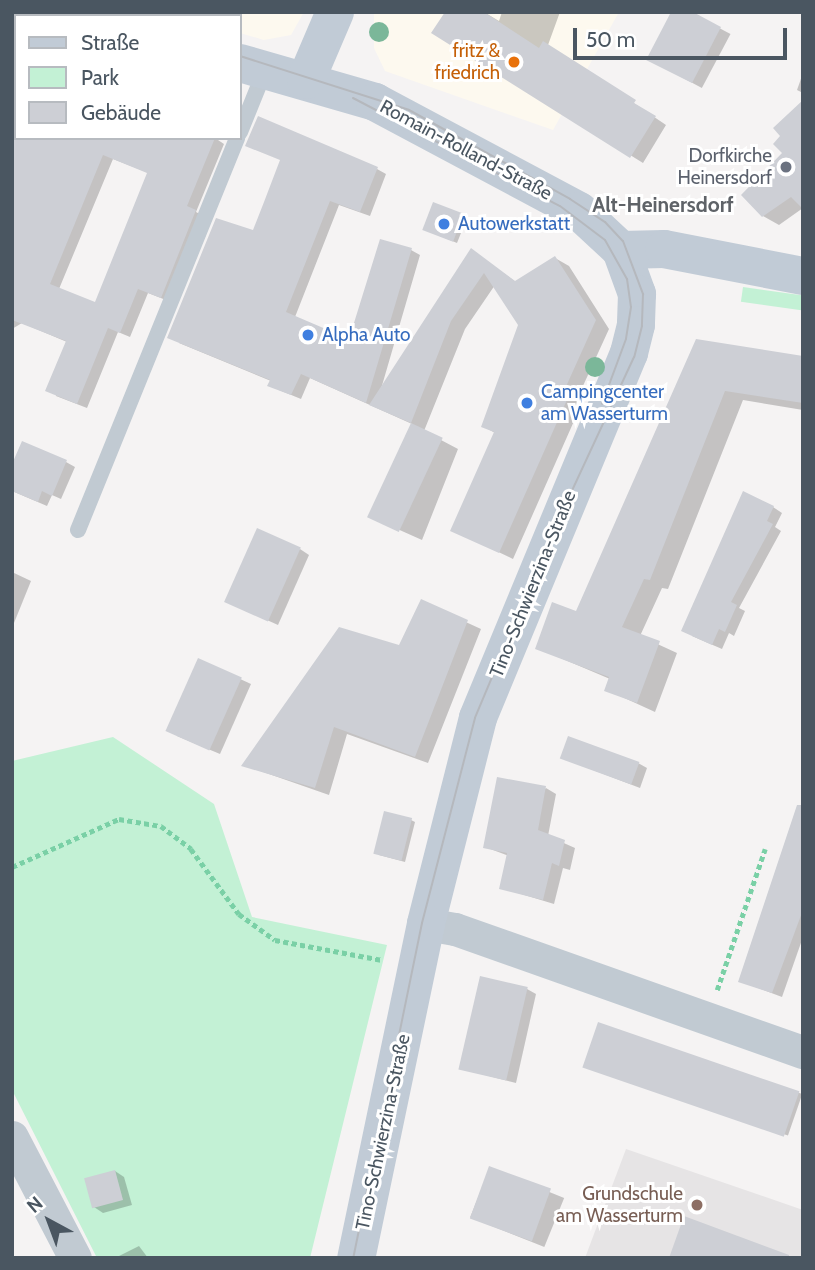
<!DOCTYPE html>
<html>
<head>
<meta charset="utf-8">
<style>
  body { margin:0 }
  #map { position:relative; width:815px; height:1270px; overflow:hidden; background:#f5f3f3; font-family:Cabin,sans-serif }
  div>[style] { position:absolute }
  .commercial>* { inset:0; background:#fdf9ef }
  .education>* { inset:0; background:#e6e4e5 }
  .green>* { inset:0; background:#c3f1d5; transform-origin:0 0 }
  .shadow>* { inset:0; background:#0003; transform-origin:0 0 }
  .building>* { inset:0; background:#cdcfd5; transform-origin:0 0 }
  .path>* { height:4.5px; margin-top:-2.25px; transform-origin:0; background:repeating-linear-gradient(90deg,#7ad0a6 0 5px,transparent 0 8.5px) }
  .service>* { height:16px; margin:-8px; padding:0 8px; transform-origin:8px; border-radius:8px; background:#c1cad2 }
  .minor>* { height:33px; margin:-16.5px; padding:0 16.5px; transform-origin:16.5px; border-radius:16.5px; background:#c1cad2 }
  .secondary>* { height:38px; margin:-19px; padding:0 19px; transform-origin:19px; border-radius:19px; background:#c1cbd6 }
  .tram>* { height:2px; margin:-1px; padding:0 1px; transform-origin:1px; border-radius:1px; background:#b5b8bd }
  .trees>* { width:20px; height:20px; margin:-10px; border-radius:50%; background:#7bb799 }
  .dots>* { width:19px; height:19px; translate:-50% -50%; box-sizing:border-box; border:4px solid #fff; border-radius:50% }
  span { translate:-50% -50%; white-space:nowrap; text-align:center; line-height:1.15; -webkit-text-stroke:6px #fff; paint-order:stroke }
  .food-label { font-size:19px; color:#c56008 }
  .right { translate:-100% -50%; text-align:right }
  .street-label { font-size:19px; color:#4a5661 }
  .worship-label { font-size:19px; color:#5b616d }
  .shop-label { font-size:19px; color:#366cbe }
  .left { translate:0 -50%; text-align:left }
  .education-label { font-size:19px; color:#785e54 }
  .neighbourhood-label { font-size:21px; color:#5f6368; font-weight:700 }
  .frame { position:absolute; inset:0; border:14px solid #4a5661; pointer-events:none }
  .legend { position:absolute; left:14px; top:14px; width:228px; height:126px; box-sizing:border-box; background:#fff; border:2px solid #b7bbc0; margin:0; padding:9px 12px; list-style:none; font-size:21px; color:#4a5661 }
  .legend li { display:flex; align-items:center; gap:14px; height:35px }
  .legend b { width:35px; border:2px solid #b7bbc0 }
  .north { position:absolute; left:14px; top:1186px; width:70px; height:70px; -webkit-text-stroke:5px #fff; paint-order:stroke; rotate:319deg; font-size:19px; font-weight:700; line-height:28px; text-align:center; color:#4a5661 }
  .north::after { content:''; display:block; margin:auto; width:24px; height:32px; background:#4a5661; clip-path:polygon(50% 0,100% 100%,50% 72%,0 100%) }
  .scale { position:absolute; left:573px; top:28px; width:214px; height:32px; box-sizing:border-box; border:4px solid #4a5661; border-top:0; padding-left:9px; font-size:21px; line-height:24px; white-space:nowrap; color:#4a5661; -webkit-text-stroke:5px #fff; paint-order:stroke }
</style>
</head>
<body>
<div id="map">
  <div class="commercial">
    <div style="clip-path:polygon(167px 12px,304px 12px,291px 35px,264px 40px,240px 33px,240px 16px)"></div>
    <div style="clip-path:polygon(374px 12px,619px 12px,553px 130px,385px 71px,374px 48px)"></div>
  </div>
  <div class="education">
    <div style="clip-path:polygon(626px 1149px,803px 1210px,803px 1258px,585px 1258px)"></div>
  </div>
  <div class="green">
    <div style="left:743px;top:287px;width:61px;height:15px;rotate:8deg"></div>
    <div style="clip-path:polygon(113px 737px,214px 804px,252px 917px,387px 945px,310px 1258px,97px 1258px,12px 1090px,12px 761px)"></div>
  </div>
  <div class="shadow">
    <div style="clip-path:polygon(484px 12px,499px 21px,502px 12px,560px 12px,548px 45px,666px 125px,643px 163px,434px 33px)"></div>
    <div style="left:689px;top:12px;width:47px;height:61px;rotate:28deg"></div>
    <div style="clip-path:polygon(803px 73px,803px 93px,797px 90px)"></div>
    <div style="clip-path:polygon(evenodd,12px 104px,16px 138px,215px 138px,224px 144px,196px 212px,205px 217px,171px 302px,148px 293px,130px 337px,118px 332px,87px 408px,56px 396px,67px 342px,22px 323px,12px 329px,12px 104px,113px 159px,149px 173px,96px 304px,59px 289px,113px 159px)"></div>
    <div style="clip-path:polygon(785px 153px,803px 208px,779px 225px,763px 216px)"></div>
    <div style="clip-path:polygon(377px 169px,386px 174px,370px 216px,339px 205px,295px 317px,350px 341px,411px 250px,420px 255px,381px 389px,483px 259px,516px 282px,555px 258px,569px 266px,609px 329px,577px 399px,582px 403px,513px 559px,452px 530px,495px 433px,483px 426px,520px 324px,495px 285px,465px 329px,424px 431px,458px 449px,422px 540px,375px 519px,412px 424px,310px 378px,301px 399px,279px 390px,271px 381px,179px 343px,254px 232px)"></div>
    <div style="clip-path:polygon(463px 216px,467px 218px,457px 243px,428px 231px)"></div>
    <div style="clip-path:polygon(697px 341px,803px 357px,803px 410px,743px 400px,668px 589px,662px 588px,640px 636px,677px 653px,655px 712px,607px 690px,610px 679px,537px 648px,577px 613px)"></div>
    <div style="clip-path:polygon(66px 462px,75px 467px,61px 499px,52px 495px,47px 506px,12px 491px)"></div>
    <div style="clip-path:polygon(773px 507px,782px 513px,775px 527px,781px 531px,739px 608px,745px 611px,734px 636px,729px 633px,722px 649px,692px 636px)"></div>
    <div style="clip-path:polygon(300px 549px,309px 555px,278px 625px,236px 606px)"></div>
    <div style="clip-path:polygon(12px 572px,31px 581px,14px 623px,12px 622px)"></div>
    <div style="clip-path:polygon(422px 602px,481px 629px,428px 763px,347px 734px,329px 795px,243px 765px,400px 647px)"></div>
    <div style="clip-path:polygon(199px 660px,251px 684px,220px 754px,177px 736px)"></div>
    <div style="clip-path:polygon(562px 758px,638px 763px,647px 768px,640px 788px)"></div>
    <div style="clip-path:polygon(546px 788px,556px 794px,548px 836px,575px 848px,570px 870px,563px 868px,554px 904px,501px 888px,509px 856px,485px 847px)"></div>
    <div style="clip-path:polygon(411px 820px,415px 822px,405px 862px,379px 855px)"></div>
    <div style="clip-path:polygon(803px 846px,803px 937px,782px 997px,740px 981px)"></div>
    <div style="clip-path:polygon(527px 989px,536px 994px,516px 1083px,462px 1069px)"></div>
    <div style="left:599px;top:1024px;width:215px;height:44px;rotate:19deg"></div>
    <div style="left:490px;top:1168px;width:80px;height:53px;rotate:22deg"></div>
    <div style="clip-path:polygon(115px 1171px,124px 1177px,132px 1205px,103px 1213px,94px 1207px)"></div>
    <div style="clip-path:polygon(139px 1246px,148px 1258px,115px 1258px)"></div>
  </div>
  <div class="building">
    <div style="clip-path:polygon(445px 12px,484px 12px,539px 48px,543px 41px,636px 100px,634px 103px,656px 116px,630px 158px,431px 33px)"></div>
    <div style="clip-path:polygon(671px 12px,693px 12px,721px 27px,692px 83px,646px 60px)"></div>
    <div style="clip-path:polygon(803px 100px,803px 209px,791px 197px,762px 217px,741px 195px,782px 153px,773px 144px,780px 136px,773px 128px)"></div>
    <div style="clip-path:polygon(258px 116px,378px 167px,360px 212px,330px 201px,286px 312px,349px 339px,380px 239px,412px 248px,366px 403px,301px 374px,291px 395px,267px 386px,270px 380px,167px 338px,216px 218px,253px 230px,264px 202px,280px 160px,245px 146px)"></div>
    <div style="clip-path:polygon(evenodd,12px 138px,215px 138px,187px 206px,196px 210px,161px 298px,138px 289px,120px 333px,108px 328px,77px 404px,45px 391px,66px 341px,12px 320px,12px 138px,103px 155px,147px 173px,95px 302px,50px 284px,103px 155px)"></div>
    <div style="left:433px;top:202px;width:33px;height:30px;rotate:21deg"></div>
    <div style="clip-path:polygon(471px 248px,515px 281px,555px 256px,596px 320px,564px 391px,570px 393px,499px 553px,450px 531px,494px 432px,481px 427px,518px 325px,484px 273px,451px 321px,411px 423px,369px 405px)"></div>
    <div style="clip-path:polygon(696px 339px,803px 356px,803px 403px,725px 391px,650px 580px,644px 579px,622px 627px,660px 641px,637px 703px,604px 691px,609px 677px,535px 649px,552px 602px,576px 611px)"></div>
    <div style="left:411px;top:423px;width:35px;height:104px;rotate:25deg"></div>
    <div style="clip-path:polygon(22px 441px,67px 460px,52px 496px,42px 491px,38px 502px,12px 491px,12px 464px)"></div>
    <div style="clip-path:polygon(743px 491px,774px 506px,767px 521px,773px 524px,731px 602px,737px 605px,725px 632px,719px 629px,712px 645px,681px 631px)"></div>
    <div style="left:257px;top:528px;width:48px;height:81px;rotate:24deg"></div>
    <div style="clip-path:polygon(421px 599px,468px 620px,415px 757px,334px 727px,315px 788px,241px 766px,339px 627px,399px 645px)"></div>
    <div style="left:198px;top:658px;width:48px;height:80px;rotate:24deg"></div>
    <div style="left:568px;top:736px;width:76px;height:24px;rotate:20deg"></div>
    <div style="clip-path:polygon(497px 777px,546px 786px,538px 830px,565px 840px,559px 866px,552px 863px,543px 900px,499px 889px,507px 853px,483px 848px)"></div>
    <div style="clip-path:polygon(797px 805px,803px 805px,803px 910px,772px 993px,738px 982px)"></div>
    <div style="left:384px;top:811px;width:29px;height:44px;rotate:14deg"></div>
    <div style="left:480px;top:976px;width:49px;height:96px;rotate:13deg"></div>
    <div style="left:598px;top:1022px;width:213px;height:48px;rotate:19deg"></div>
    <div style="left:489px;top:1166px;width:66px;height:56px;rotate:20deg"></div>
    <div style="left:115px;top:1170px;width:31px;height:32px;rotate:75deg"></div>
    <div style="clip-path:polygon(684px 1216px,789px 1255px,789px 1258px,669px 1258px)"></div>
  </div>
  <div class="path">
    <div style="left:12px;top:867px;width:117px;rotate:-24.2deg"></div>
    <div style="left:119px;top:819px;width:43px;rotate:9.5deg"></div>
    <div style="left:161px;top:826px;width:38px;rotate:37deg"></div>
    <div style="left:191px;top:849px;width:81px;rotate:53.6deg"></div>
    <div style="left:239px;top:914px;width:44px;rotate:35.8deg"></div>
    <div style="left:275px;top:940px;width:109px;rotate:10.6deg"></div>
    <div style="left:717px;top:990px;width:149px;rotate:-71.2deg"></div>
  </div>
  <div class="service">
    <div style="left:240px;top:132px;width:67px;rotate:-68deg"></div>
    <div style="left:78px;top:530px;width:423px;rotate:-67.9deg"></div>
  </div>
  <div class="minor">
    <div style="left:426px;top:924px;width:29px;rotate:10deg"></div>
    <div style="left:455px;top:929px;width:369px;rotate:19.5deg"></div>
    <div style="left:12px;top:1137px;width:136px;rotate:62.5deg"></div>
  </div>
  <div class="secondary">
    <div style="left:64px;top:12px;width:13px;rotate:18deg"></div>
    <div style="left:240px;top:63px;width:141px;rotate:16.1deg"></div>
    <div style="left:375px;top:102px;width:231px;rotate:28.1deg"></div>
    <div style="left:579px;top:211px;width:57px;rotate:42.9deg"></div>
    <div style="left:621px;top:250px;width:47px;rotate:70deg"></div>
    <div style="left:637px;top:294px;width:31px;rotate:92deg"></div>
    <div style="left:636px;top:325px;width:29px;rotate:104deg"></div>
    <div style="left:629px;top:353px;width:395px;rotate:112.5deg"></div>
    <div style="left:478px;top:718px;width:212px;rotate:104.2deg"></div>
    <div style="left:426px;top:924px;width:341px;rotate:101.8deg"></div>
    <div style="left:306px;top:80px;width:74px;rotate:-66.9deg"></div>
    <div style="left:621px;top:250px;width:43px;rotate:-1.3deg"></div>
    <div style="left:664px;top:249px;width:142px;rotate:11deg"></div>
  </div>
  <div class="tram">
    <div style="left:87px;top:12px;width:12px;rotate:20deg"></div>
    <div style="left:240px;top:56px;width:177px;rotate:17.7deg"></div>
    <div style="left:409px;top:110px;width:184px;rotate:28.9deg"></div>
    <div style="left:570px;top:199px;width:42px;rotate:33.3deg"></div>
    <div style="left:605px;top:222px;width:26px;rotate:47deg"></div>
    <div style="left:623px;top:241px;width:57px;rotate:69.3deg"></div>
    <div style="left:643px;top:294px;width:32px;rotate:92deg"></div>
    <div style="left:642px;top:326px;width:32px;rotate:104deg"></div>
    <div style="left:634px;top:357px;width:185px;rotate:114.9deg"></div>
    <div style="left:556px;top:525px;width:209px;rotate:112.8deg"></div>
    <div style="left:475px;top:718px;width:212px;rotate:104.5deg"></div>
    <div style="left:422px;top:923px;width:342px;rotate:101.6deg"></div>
    <div style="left:353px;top:98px;width:233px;rotate:27.6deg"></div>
    <div style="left:560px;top:206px;width:56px;rotate:37.1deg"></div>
    <div style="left:605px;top:240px;width:45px;rotate:60.6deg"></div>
    <div style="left:627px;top:279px;width:28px;rotate:82deg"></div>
    <div style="left:631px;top:307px;width:32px;rotate:99deg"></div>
    <div style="left:626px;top:339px;width:69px;rotate:110.3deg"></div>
  </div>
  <div class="trees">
    <div style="left:379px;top:32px"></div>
    <div style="left:595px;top:367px"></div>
  </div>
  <div class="dots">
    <div style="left:514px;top:62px;background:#e8710a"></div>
    <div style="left:786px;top:167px;background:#6b7280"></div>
    <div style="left:444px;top:224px;background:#3f7fe0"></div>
    <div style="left:308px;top:335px;background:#3f7fe0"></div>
    <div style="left:527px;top:403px;background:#3f7fe0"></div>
    <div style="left:697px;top:1205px;background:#8d6e63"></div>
  </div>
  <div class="food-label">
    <span class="right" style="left:500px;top:62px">fritz &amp;<br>friedrich</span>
  </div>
  <div class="street-label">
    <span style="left:466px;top:150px;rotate:28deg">Romain-Rolland-Straße</span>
    <span style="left:533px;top:584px;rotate:-68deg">Tino-Schwierzina-Straße</span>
    <span style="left:383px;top:1132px;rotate:-78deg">Tino-Schwierzina-Straße</span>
  </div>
  <div class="worship-label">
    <span class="right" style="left:772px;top:167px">Dorfkirche<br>Heinersdorf</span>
  </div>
  <div class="shop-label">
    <span class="left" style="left:458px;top:224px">Autowerkstatt</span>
    <span class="left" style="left:322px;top:335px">Alpha Auto</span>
    <span class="left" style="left:541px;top:403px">Campingcenter<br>am Wasserturm</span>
  </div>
  <div class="education-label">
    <span class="right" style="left:683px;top:1205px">Grundschule<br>am Wasserturm</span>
  </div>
  <div class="neighbourhood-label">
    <span style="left:663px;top:205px">Alt-Heinersdorf</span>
  </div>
  <div class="frame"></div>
  <ul class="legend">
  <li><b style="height:9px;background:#c1cbd6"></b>Straße</li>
  <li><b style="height:19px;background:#c3f1d5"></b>Park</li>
  <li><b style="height:19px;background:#cdcfd5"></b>Gebäude</li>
  </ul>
  <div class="north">N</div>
  <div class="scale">50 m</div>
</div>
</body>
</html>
